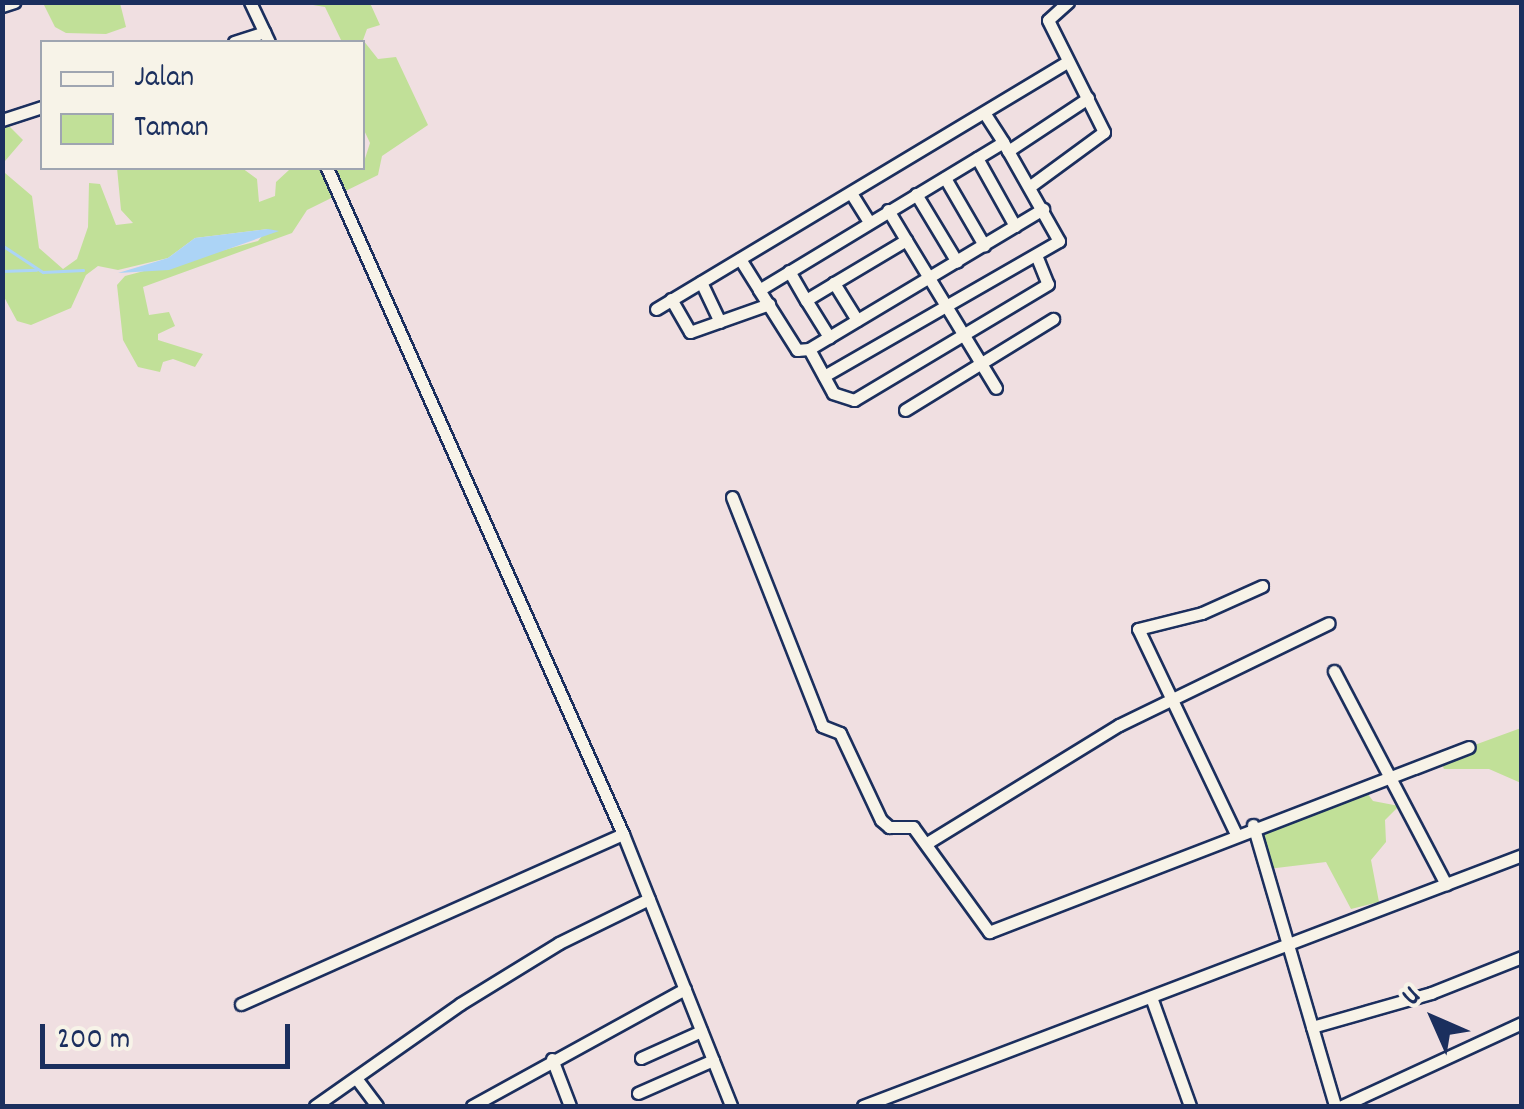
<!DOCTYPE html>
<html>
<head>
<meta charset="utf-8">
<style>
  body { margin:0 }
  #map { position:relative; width:1524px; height:1109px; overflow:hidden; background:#f0dfe1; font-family:Dekko,sans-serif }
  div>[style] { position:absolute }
  .green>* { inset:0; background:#c1e098 }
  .water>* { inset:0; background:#acd4f6 }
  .stream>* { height:2.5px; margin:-1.25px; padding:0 1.25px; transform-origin:1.25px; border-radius:1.25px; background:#acd4f6 }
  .roads { filter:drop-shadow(2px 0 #1b2f5e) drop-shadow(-2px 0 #1b2f5e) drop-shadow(0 2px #1b2f5e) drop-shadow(0 -2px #1b2f5e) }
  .minor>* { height:11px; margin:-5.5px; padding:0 5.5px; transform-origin:5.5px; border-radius:5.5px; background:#f7f3e8 }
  span { translate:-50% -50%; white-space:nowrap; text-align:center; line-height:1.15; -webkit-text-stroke:9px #f7f3e8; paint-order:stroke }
  .frame { position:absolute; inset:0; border:5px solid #1b2f5e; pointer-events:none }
  .legend { position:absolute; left:40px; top:40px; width:325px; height:130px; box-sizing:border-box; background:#f7f3e8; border:2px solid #9fa5b1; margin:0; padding:12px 18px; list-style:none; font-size:30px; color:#1b2f5e }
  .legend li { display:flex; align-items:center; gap:20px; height:50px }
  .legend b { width:50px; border:2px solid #9fa5b1 }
  .north { position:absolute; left:1384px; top:969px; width:100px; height:100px; -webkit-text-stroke:8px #f7f3e8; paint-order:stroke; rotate:315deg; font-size:28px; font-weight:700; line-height:40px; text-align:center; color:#1b2f5e }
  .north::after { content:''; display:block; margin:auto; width:35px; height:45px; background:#1b2f5e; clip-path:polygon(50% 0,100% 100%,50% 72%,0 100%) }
  .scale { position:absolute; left:40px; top:1024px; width:250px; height:45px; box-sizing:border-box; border:5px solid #1b2f5e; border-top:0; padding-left:12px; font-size:30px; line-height:35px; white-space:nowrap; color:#1b2f5e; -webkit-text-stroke:8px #f7f3e8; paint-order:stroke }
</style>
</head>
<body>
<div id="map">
  <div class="green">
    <div style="clip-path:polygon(43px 3px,120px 3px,126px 27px,106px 34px,66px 33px,55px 27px)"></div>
    <div style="clip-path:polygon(301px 3px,370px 3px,380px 25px,367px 29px,363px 40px,378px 59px,396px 57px,428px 125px,382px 156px,378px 175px,307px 210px,292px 233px,143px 287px,149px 315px,169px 312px,175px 326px,158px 334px,158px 340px,203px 354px,195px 367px,173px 359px,163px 362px,160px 372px,138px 367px,123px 340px,117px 285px,125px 276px,258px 241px,268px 229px,195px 238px,168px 258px,118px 270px,98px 266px,86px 275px,71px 308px,31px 325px,17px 321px,3px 295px,3px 120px,23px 140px,5px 161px,5px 173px,32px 196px,39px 248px,63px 269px,77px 259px,88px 227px,89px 183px,100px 184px,116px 225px,133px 223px,121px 210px,117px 168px,242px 168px,257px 179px,259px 202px,275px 196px,276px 182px,289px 170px,362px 168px,370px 143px,363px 128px,362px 42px,342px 42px,325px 7px)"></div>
    <div style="clip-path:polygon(1521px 728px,1521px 783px,1489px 769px,1444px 769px,1439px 758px)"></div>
    <div style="clip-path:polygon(1362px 786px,1373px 801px,1399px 806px,1385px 820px,1386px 842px,1371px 860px,1379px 902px,1351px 909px,1326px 862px,1267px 869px,1253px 825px)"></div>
  </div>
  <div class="water">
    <div style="clip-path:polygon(268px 229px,279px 231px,169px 270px,118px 273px,168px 258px,195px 238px)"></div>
  </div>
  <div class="stream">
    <div style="left:2px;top:245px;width:49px;rotate:33.4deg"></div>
    <div style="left:43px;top:272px;width:40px;rotate:-2.9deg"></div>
    <div style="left:2px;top:271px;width:34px;rotate:-2deg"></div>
  </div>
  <div class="roads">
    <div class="minor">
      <div style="left:250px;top:2px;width:44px;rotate:64.6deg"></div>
      <div style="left:2px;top:6px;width:13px;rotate:-18deg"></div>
      <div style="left:234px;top:42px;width:32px;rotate:-18deg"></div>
      <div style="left:985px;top:114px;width:33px;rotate:57deg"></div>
      <div style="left:2px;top:120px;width:42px;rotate:-18deg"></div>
      <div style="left:977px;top:158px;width:78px;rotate:60.8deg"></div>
      <div style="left:327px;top:168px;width:729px;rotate:66.04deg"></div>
      <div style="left:623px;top:834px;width:293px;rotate:68.3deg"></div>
      <div style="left:945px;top:178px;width:78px;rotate:59.8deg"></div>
      <div style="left:1029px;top:187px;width:93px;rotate:-36.3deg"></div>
      <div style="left:1104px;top:132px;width:125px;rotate:-116.6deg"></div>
      <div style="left:1048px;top:20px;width:27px;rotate:-42deg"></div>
      <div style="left:851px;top:193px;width:34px;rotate:58deg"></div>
      <div style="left:916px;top:194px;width:79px;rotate:58.9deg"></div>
      <div style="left:906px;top:240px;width:173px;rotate:58.7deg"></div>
      <div style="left:1036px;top:255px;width:31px;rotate:68deg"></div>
      <div style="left:1048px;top:284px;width:226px;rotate:149.1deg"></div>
      <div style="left:854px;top:400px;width:22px;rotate:-162deg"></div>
      <div style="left:833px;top:393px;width:50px;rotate:-118.6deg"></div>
      <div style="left:809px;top:349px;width:273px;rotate:-30.9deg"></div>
      <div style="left:740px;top:259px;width:36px;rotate:58deg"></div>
      <div style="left:789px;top:271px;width:34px;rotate:60deg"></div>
      <div style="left:806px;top:300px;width:33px;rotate:-31deg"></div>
      <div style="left:701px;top:282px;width:44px;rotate:64.6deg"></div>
      <div style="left:671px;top:299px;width:38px;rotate:60deg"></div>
      <div style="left:690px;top:332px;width:84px;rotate:-19.5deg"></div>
      <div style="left:806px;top:300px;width:44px;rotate:58.1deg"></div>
      <div style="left:656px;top:309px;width:478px;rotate:-31deg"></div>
      <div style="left:857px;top:320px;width:44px;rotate:-121.9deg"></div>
      <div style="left:834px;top:283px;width:84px;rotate:-30.8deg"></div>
      <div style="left:906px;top:240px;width:35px;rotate:-121deg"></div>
      <div style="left:809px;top:349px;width:12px;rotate:175deg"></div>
      <div style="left:797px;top:350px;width:71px;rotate:-122.3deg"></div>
      <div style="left:759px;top:290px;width:285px;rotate:-31.2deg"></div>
      <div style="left:1003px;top:142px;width:10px;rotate:61deg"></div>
      <div style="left:1008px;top:151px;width:96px;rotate:-33.5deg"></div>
      <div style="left:824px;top:376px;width:271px;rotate:-29.9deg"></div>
      <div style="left:1059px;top:241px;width:103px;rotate:-119.5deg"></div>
      <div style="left:905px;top:410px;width:174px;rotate:-31.6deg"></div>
      <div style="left:732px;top:497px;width:246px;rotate:68.5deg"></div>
      <div style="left:822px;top:726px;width:19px;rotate:21deg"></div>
      <div style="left:840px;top:733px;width:96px;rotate:64.8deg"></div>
      <div style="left:881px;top:820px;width:11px;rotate:41deg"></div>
      <div style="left:889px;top:827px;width:24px"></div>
      <div style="left:913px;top:827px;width:130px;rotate:54.1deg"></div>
      <div style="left:989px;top:932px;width:514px;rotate:-21.08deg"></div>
      <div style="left:1334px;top:671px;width:241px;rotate:62.3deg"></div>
      <div style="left:1253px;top:825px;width:293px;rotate:73.7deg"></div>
      <div style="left:1235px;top:832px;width:225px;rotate:-115.5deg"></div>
      <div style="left:1138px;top:629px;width:66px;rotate:-14deg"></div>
      <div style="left:1202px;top:613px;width:66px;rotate:-24.2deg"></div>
      <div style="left:927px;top:843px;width:225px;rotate:-31.6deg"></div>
      <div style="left:1119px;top:725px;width:233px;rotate:-25.9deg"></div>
      <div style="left:1151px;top:997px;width:116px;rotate:70.3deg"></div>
      <div style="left:241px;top:1004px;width:418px;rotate:-24deg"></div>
      <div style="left:1312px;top:1027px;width:124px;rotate:-15.9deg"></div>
      <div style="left:1431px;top:993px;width:98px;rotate:-21.6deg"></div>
      <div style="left:641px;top:1058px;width:66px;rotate:-24.2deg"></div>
      <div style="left:552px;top:1059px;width:50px;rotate:69deg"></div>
      <div style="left:356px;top:1078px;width:35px;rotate:53deg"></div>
      <div style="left:638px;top:1093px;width:82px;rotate:-23.7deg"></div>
      <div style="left:315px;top:1106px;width:177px;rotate:-35.1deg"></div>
      <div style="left:460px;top:1004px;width:116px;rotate:-31.6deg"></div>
      <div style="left:559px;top:943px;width:100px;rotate:-26.1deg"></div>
      <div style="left:472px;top:1106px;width:243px;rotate:-28.8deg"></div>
      <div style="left:863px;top:1106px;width:705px;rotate:-20.85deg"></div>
      <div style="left:1342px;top:1106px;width:198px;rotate:-24.8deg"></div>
    </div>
  </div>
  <div class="frame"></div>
  <ul class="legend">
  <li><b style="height:12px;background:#f7f3e8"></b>Jalan</li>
  <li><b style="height:28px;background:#c1e098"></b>Taman</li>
  </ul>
  <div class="north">U</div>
  <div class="scale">200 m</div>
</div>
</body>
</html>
